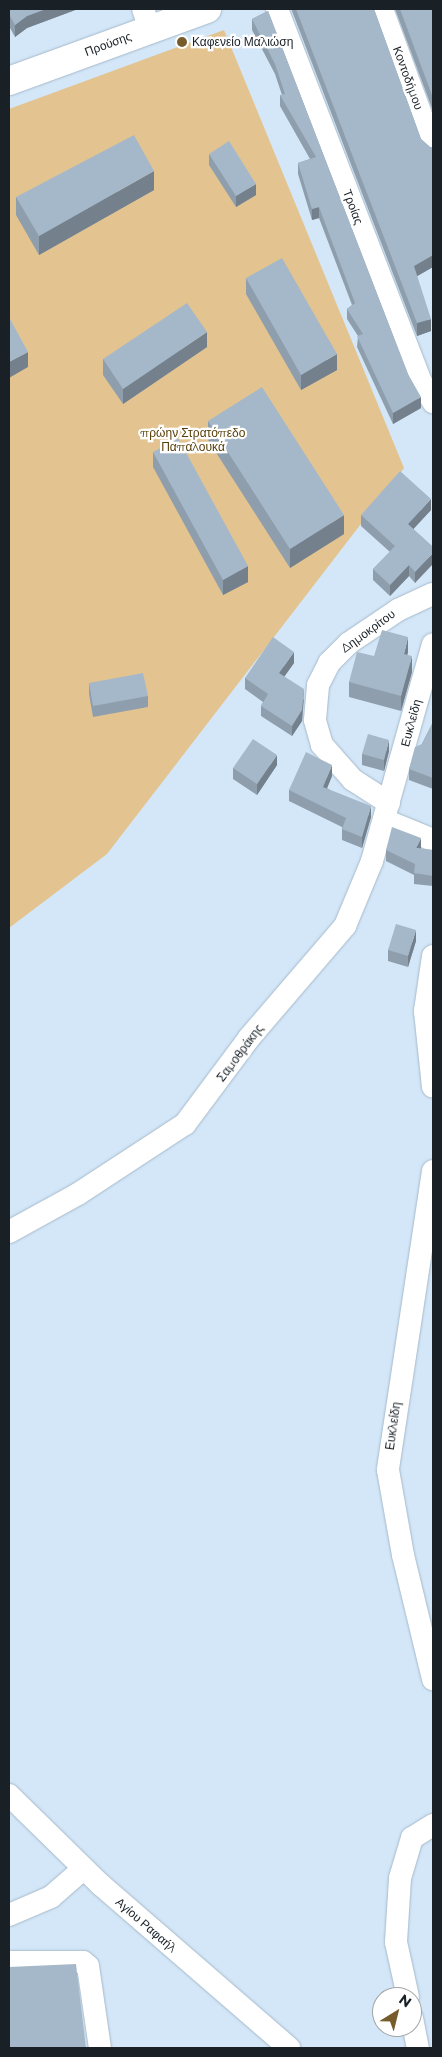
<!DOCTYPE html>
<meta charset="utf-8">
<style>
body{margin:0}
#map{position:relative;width:442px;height:2057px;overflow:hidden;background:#d3e7f8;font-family:Montserrat,sans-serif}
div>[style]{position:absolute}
.green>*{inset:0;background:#e3c490}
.roads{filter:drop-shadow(0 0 1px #a6b9ca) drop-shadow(0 0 1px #a6b9ca)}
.minor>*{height:22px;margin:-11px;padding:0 11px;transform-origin:11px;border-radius:11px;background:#fff}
.major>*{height:28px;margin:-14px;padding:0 14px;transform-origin:14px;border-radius:14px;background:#fff}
.wall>*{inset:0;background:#8e9ead}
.shaded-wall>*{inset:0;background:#74818d}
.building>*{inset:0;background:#a5b8c9}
.dots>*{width:14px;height:14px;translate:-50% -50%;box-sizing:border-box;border:2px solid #fff;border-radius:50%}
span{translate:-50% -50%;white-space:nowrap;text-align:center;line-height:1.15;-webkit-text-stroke:4.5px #fff;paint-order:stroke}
.poi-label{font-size:12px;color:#192026}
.left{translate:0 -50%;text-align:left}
.street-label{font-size:12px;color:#192026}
.park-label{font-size:12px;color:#563d07}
.frame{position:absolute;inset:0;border:10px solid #192026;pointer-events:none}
.north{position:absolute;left:372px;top:1987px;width:50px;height:50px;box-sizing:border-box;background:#fff;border:1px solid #a3a6a8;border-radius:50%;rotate:36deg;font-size:14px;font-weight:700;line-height:20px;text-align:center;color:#192026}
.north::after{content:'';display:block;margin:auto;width:18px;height:22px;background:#765c2d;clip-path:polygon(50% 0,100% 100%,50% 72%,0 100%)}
</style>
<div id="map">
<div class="green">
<i style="clip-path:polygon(224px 30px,404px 468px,107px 854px,9px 928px,9px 109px)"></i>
</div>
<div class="roads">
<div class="minor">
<i style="left:143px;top:9px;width:21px;rotate:71deg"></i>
<i style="left:277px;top:9px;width:398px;rotate:68.9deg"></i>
<i style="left:420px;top:380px;width:26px;rotate:59deg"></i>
<i style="left:382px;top:9px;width:147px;rotate:69.7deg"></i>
<i style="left:389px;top:803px;width:43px;rotate:-147.4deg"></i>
<i style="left:353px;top:780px;width:47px;rotate:-131.5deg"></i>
<i style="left:322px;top:745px;width:26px;rotate:-106deg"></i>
<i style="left:315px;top:720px;width:35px;rotate:-85deg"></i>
<i style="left:318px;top:685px;width:25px;rotate:-63deg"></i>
<i style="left:329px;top:663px;width:28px;rotate:-45deg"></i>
<i style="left:349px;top:643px;width:59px;rotate:-34deg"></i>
<i style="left:398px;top:610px;width:38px;rotate:-25deg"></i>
<i style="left:384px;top:820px;width:53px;rotate:22.2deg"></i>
<i style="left:433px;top:956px;width:56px;rotate:98.3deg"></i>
<i style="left:425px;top:1011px;width:76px;rotate:84deg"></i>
<i style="left:433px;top:1171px;width:302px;rotate:98.6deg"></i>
<i style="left:388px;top:1470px;width:86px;rotate:80deg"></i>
<i style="left:403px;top:1555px;width:128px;rotate:76.4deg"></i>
<i style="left:9px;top:1232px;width:79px;rotate:-28.8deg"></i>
<i style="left:78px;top:1194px;width:128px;rotate:-33.2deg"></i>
<i style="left:185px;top:1124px;width:107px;rotate:-53.3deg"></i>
<i style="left:249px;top:1038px;width:148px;rotate:-49.4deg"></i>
<i style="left:345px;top:926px;width:70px;rotate:-67.4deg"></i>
<i style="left:372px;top:861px;width:225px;rotate:-74.3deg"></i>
<i style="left:9px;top:1795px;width:129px;rotate:44.4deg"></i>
<i style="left:101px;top:1885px;width:249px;rotate:40.9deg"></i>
<i style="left:9px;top:1915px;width:46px;rotate:-23.2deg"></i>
<i style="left:51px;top:1897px;width:43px;rotate:-41.2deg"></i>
<i style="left:9px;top:1962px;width:74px"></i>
<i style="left:83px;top:1962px;width:6px;rotate:39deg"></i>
<i style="left:88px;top:1966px;width:83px;rotate:81.7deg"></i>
<i style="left:408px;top:1997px;width:56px;rotate:-102.3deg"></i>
<i style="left:396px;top:1942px;width:64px;rotate:-86.4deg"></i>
<i style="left:400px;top:1878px;width:42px;rotate:-73.3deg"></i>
<i style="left:412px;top:1838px;width:25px;rotate:-32deg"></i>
<i style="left:412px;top:2018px;width:31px;rotate:79deg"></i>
</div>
<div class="major">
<i style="left:9px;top:81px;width:211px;rotate:-20deg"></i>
</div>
</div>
<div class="wall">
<i style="clip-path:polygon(9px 9px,78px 9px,27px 28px,15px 37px,10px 28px,9px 28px)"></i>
<i style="clip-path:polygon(292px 9px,374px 9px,421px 139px,430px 147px,433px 147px,433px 267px,417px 276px,431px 331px,417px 336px,292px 11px)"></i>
<i style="clip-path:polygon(395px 9px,433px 9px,433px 111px)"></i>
<i style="clip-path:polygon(268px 11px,421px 408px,393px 424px,357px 347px,358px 336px,347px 319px,347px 309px,352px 305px,319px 218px,312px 220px,298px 174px,298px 163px,310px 159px,280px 106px,280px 95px,282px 95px,275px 74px,252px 30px,252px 19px)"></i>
<i style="clip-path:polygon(209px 154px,256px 195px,236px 207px,209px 165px)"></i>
<i style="clip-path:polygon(154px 190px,39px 255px,16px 215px,16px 197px)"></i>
<i style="clip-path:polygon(246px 278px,337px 370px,301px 390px,246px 294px)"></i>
<i style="clip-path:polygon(207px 347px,123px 404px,103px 375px,103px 359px)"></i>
<i style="clip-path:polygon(208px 421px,344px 534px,290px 568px,208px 440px)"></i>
<i style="clip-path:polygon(153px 452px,248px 582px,223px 595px,153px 467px)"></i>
<i style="clip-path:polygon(431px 510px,413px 529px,433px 547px,415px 583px,409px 576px,390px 596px,373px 580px,373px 569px,390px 552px,361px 526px,361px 515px)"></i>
<i style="clip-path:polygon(408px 652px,407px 655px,412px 672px,401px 711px,349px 697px,349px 682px,374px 656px)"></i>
<i style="clip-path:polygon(294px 663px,284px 677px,304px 700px,302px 721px,292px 736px,261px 716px,261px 706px,263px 702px,245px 689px,245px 678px)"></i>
<i style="clip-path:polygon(89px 683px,148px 696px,148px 707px,93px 717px,89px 694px)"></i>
<i style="clip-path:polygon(433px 722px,433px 789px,409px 780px,409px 769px)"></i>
<i style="clip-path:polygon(389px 751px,384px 771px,362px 765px,362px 754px)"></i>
<i style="clip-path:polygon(277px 765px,257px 795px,233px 779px,233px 768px)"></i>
<i style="clip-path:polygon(332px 776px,327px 788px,371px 817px,362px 848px,342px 840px,342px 827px,289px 801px,289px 790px)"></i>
<i style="clip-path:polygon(421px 849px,433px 850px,433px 886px,414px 884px,414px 875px,386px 861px,386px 850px)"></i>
<i style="clip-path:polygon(416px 941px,408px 967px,388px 961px,388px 950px)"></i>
</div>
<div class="shaded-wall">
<i style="clip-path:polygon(46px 9px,78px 9px,27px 28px,15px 37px,15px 25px,27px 16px)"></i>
<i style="clip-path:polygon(9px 16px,10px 16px,10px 28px,9px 28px)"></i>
<i style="clip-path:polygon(154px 171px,154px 190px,39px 255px,39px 236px)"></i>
<i style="clip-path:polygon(256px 184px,256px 195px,236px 207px,236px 196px)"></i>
<i style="clip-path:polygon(319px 207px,319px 218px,312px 220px,312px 209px)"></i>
<i style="clip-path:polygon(433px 255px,433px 267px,414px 278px,414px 266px)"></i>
<i style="clip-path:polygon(431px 319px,431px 331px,417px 336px,417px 323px)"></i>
<i style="clip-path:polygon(207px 332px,207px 347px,123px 404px,123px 389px)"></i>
<i style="clip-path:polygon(28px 352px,28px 367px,9px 378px,9px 362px)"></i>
<i style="clip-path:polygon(337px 354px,337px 370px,301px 390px,301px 375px)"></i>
<i style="clip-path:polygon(421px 397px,421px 408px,393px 424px,393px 413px)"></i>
<i style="clip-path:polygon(431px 499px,431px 510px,408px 535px,408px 524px)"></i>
<i style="clip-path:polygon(344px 515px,344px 534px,290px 568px,290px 549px)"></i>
<i style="clip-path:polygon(433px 553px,433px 564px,415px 583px,415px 572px)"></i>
<i style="clip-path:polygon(409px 565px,409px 576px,390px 596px,390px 585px)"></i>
<i style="clip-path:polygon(248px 566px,248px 582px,223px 595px,223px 580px)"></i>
<i style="clip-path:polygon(408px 637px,408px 652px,404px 670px,404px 654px)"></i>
<i style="clip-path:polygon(294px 652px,294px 663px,279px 684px,279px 673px)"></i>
<i style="clip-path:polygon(412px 656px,412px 672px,401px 711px,401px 696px)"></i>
<i style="clip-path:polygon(304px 689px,302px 721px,292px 736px,292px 726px)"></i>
<i style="clip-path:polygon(389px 740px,389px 751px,384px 771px,384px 760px)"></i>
<i style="clip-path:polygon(277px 755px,277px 765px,257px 795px,257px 784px)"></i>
<i style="clip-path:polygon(332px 765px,332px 776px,323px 798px,323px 787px)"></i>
<i style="clip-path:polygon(371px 806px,371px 817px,362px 848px,362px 837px)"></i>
<i style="clip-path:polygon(421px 838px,421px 849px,416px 848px)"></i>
<i style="clip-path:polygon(416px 930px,416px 941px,408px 967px,408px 956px)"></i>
</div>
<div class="building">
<i style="clip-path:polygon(9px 9px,46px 9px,27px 16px,15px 25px,10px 16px,9px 16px)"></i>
<i style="clip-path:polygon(296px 9px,374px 9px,421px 139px,430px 147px,433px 147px,433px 255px,414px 266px,431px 319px,417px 323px)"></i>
<i style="clip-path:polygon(400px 9px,433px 9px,433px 98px)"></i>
<i style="clip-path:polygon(268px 11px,408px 374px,421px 397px,393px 413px,357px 336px,363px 334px,347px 309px,355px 303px,319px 207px,312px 209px,298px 163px,316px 157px,280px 95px,285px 94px,275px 64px,252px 19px)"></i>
<i style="clip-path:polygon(134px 135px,154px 171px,39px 236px,16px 197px)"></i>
<i style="clip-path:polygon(229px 141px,256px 184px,236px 196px,209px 154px)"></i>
<i style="clip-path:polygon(282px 258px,337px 354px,301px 375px,246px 278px)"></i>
<i style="clip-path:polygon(187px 303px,207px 332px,123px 389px,103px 359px)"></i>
<i style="clip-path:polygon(10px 319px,28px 352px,9px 362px,9px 320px)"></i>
<i style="clip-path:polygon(262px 387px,344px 515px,290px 549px,208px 421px)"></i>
<i style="clip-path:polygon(178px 438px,248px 566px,223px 580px,153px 452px)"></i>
<i style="clip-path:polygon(400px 471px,431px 499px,408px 524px,433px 547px,433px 553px,415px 572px,409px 565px,390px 585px,373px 569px,395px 546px,361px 515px)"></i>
<i style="clip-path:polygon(382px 630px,408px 637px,404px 654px,412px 656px,401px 696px,349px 682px,357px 652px,374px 656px)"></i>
<i style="clip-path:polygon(273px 637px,294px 652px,279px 673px,304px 689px,302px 710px,292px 726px,261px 706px,268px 694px,245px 678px)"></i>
<i style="clip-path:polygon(143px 673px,148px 696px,93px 706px,89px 683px)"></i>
<i style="clip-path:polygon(433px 722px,433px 778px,409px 769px,415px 747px,422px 744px)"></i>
<i style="clip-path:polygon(368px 734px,389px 740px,384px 760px,362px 754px)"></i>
<i style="clip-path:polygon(253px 739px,277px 755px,257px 784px,233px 768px)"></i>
<i style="clip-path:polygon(306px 752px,332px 765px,323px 787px,371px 806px,362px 837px,342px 829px,346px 818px,289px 790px)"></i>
<i style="clip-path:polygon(392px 827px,421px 838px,416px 848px,433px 850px,433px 876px,414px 873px,415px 864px,386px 850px)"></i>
<i style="clip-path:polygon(396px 924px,416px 930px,408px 956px,388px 950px)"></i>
<i style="clip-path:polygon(76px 1964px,86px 2048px,9px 2048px,9px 1967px)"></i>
</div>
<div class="dots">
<i style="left:182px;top:42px;background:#765c2d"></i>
</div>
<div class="poi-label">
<span class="left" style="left:192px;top:42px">Καφενείο Μαλιώση</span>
</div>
<div class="street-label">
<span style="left:108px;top:44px;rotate:-20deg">Προύσης</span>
<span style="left:408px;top:78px;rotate:70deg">Κοντοδήμου</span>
<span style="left:353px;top:207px;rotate:69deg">Τροίας</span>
<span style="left:368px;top:631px;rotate:-36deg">Δημοκρίτου</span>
<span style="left:411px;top:723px;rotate:-75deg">Ευκλείδη</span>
<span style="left:240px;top:1053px;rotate:-53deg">Σαμοθράκης</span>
<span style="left:393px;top:1426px;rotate:-82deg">Ευκλείδη</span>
<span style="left:146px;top:1925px;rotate:41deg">Αγίου Ραφαήλ</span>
</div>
<div class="park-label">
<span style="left:193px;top:440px">πρώην Στρατόπεδο<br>Παπαλουκά</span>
</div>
<div class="frame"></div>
<div class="north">N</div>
</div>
